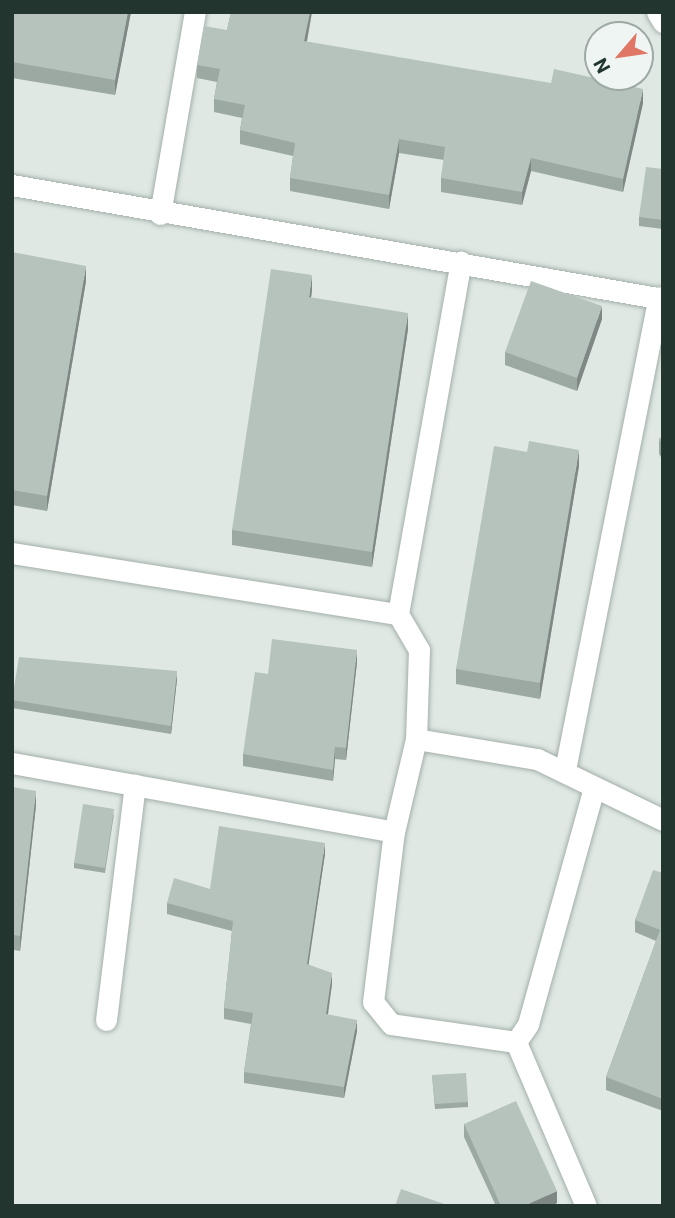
<!DOCTYPE html>
<style>
body{margin:0}
#map{position:relative;width:675px;height:1218px;overflow:hidden;background:#dfe8e3;font-family:Roboto,sans-serif}
div>[style]{position:absolute}
.roads{filter:drop-shadow(0 0 2px #a3afa9) drop-shadow(0 0 2px #a3afa9)}
.street>*{height:21px;margin:-10.5px;padding:0 10.5px;transform-origin:10.5px;border-radius:10.5px;background:#fff}
.wall>*{inset:0;background:#9ca8a2}
.shaded-wall>*{inset:0;background:#7f8884}
.building>*{inset:0;background:#b5c3bc}
span{translate:-50% -50%;white-space:nowrap;text-align:center;line-height:1.15;-webkit-text-stroke:5px #eff5f2;paint-order:stroke}
.frame{position:absolute;inset:0;border:14px solid #22362f;pointer-events:none}
.north{position:absolute;left:584px;top:21px;width:70px;height:70px;box-sizing:border-box;background:#eff5f2;border:2px solid #9da9a4;border-radius:50%;rotate:241deg;font-size:19px;font-weight:700;line-height:28px;text-align:center;color:#22362f}
.north::after{content:'';display:block;margin:auto;width:24px;height:32px;background:#e07666;clip-path:polygon(50% 0,100% 100%,50% 72%,0 100%)}
</style>
<div id="map">
<div class="roads">
<div class="street">
<i style="left:657px;top:12px;width:12px;rotate:59deg"></i>
<i style="left:12px;top:185px;width:661px;rotate:9.93deg"></i>
<i style="left:160px;top:214px;width:205px;rotate:-80.2deg"></i>
<i style="left:12px;top:553px;width:391px;rotate:9deg"></i>
<i style="left:398px;top:614px;width:42px;rotate:59.7deg"></i>
<i style="left:419px;top:650px;width:89px;rotate:91.9deg"></i>
<i style="left:398px;top:614px;width:358px;rotate:-79.9deg"></i>
<i style="left:12px;top:763px;width:388px;rotate:10.2deg"></i>
<i style="left:565px;top:770px;width:482px;rotate:-78.8deg"></i>
<i style="left:106px;top:1020px;width:237px;rotate:-83deg"></i>
<i style="left:516px;top:1042px;width:126px;rotate:-171.8deg"></i>
<i style="left:391px;top:1024px;width:28px;rotate:-129deg"></i>
<i style="left:373px;top:1002px;width:171px;rotate:-83deg"></i>
<i style="left:394px;top:832px;width:96px;rotate:-76.7deg"></i>
<i style="left:416px;top:739px;width:123px;rotate:9.4deg"></i>
<i style="left:537px;top:759px;width:140px;rotate:25.8deg"></i>
<i style="left:516px;top:1042px;width:22px;rotate:-56deg"></i>
<i style="left:528px;top:1024px;width:246px;rotate:-74.4deg"></i>
<i style="left:516px;top:1042px;width:178px;rotate:66.9deg"></i>
</div>
</div>
<div class="wall">
<i style="clip-path:polygon(12px 12px,131px 12px,115px 95px,12px 78px)"></i>
<i style="clip-path:polygon(231px 12px,312px 12px,307px 42px,643px 103px,623px 192px,531px 171px,522px 205px,441px 192px,441px 178px,444px 160px,399px 153px,389px 209px,290px 191px,290px 178px,293px 156px,240px 144px,240px 130px,242px 118px,214px 112px,214px 99px,217px 82px,197px 78px,197px 65px,227px 30px)"></i>
<i style="clip-path:polygon(663px 169px,663px 229px,639px 226px,639px 217px)"></i>
<i style="clip-path:polygon(12px 252px,86px 281px,47px 511px,12px 505px)"></i>
<i style="clip-path:polygon(312px 290px,311px 298px,408px 329px,372px 567px,232px 545px,232px 530px)"></i>
<i style="clip-path:polygon(602px 319px,577px 391px,505px 365px,505px 352px)"></i>
<i style="clip-path:polygon(663px 436px,663px 460px,659px 454px,659px 439px)"></i>
<i style="clip-path:polygon(579px 466px,540px 699px,456px 684px,456px 669px)"></i>
<i style="clip-path:polygon(357px 662px,346px 760px,335px 759px,333px 781px,243px 766px,243px 754px,268px 674px)"></i>
<i style="clip-path:polygon(177px 679px,171px 734px,12px 708px,12px 698px)"></i>
<i style="clip-path:polygon(12px 787px,36px 805px,20px 951px,14px 950px)"></i>
<i style="clip-path:polygon(114px 814px,105px 873px,74px 868px,74px 863px)"></i>
<i style="clip-path:polygon(325px 854px,308px 964px,332px 984px,328px 1015px,357px 1031px,344px 1098px,244px 1083px,244px 1072px,251px 1024px,224px 1019px,224px 1008px,232px 931px,167px 914px,167px 903px)"></i>
<i style="clip-path:polygon(663px 873px,663px 1111px,606px 1090px,606px 1077px,656px 941px,635px 932px,635px 920px)"></i>
<i style="clip-path:polygon(432px 1075px,468px 1102px,468px 1107px,435px 1109px)"></i>
<i style="clip-path:polygon(464px 1124px,557px 1203px,551px 1206px,496px 1206px,464px 1137px)"></i>
</div>
<div class="shaded-wall">
<i style="clip-path:polygon(128px 12px,131px 12px,115px 95px,115px 80px)"></i>
<i style="clip-path:polygon(310px 12px,312px 12px,304px 55px,304px 41px)"></i>
<i style="clip-path:polygon(643px 89px,643px 103px,623px 192px,623px 179px)"></i>
<i style="clip-path:polygon(399px 139px,399px 153px,389px 209px,389px 195px)"></i>
<i style="clip-path:polygon(531px 158px,531px 171px,522px 205px,522px 192px)"></i>
<i style="clip-path:polygon(86px 266px,86px 281px,47px 511px,47px 496px)"></i>
<i style="clip-path:polygon(312px 275px,312px 290px,309px 313px,309px 297px)"></i>
<i style="clip-path:polygon(602px 306px,602px 319px,577px 391px,577px 378px)"></i>
<i style="clip-path:polygon(408px 313px,408px 329px,372px 567px,372px 552px)"></i>
<i style="clip-path:polygon(579px 450px,579px 466px,540px 699px,540px 683px)"></i>
<i style="clip-path:polygon(357px 650px,357px 662px,346px 760px,346px 748px)"></i>
<i style="clip-path:polygon(177px 671px,177px 679px,171px 734px,171px 726px)"></i>
<i style="clip-path:polygon(335px 747px,335px 759px,333px 781px,333px 770px)"></i>
<i style="clip-path:polygon(36px 791px,36px 805px,20px 951px,20px 936px)"></i>
<i style="clip-path:polygon(325px 843px,325px 854px,307px 975px,307px 964px)"></i>
<i style="clip-path:polygon(14px 935px,14px 950px,12px 961px,12px 946px)"></i>
<i style="clip-path:polygon(332px 973px,332px 984px,326px 1025px,326px 1014px)"></i>
<i style="clip-path:polygon(357px 1020px,357px 1031px,344px 1098px,344px 1087px)"></i>
<i style="clip-path:polygon(557px 1191px,557px 1203px,551px 1206px,524px 1206px)"></i>
</div>
<div class="building">
<i style="clip-path:polygon(12px 12px,128px 12px,115px 80px,12px 62px)"></i>
<i style="clip-path:polygon(231px 12px,310px 12px,304px 41px,551px 83px,554px 69px,643px 89px,623px 179px,531px 158px,522px 192px,441px 178px,445px 147px,399px 139px,389px 195px,290px 178px,295px 143px,240px 130px,245px 105px,214px 99px,220px 69px,197px 65px,204px 26px,227px 30px)"></i>
<i style="clip-path:polygon(646px 167px,663px 169px,663px 220px,639px 217px)"></i>
<i style="clip-path:polygon(12px 252px,86px 266px,47px 496px,12px 490px)"></i>
<i style="clip-path:polygon(271px 269px,312px 275px,309px 297px,408px 313px,372px 552px,232px 530px)"></i>
<i style="clip-path:polygon(531px 281px,602px 306px,577px 378px,505px 352px)"></i>
<i style="clip-path:polygon(663px 436px,663px 445px,659px 439px)"></i>
<i style="clip-path:polygon(529px 441px,579px 450px,540px 683px,456px 669px,494px 446px,527px 452px)"></i>
<i style="clip-path:polygon(272px 639px,357px 650px,346px 748px,335px 747px,333px 770px,243px 754px,255px 672px,268px 674px)"></i>
<i style="clip-path:polygon(19px 657px,177px 671px,171px 726px,12px 700px)"></i>
<i style="clip-path:polygon(12px 787px,36px 791px,20px 936px,14px 935px,12px 946px)"></i>
<i style="clip-path:polygon(83px 804px,114px 809px,105px 868px,74px 863px)"></i>
<i style="clip-path:polygon(219px 826px,325px 843px,307px 964px,332px 973px,326px 1014px,357px 1020px,344px 1087px,244px 1072px,253px 1013px,224px 1008px,233px 921px,167px 903px,174px 878px,210px 889px)"></i>
<i style="clip-path:polygon(653px 870px,663px 873px,663px 1099px,606px 1077px,660px 930px,635px 920px)"></i>
<i style="clip-path:polygon(466px 1073px,468px 1102px,435px 1104px,432px 1075px)"></i>
<i style="clip-path:polygon(516px 1101px,557px 1191px,524px 1206px,501px 1206px,464px 1124px)"></i>
<i style="clip-path:polygon(401px 1189px,450px 1206px,395px 1206px)"></i>
</div>
<div class="frame"></div>
<div class="north">N</div>
</div>
